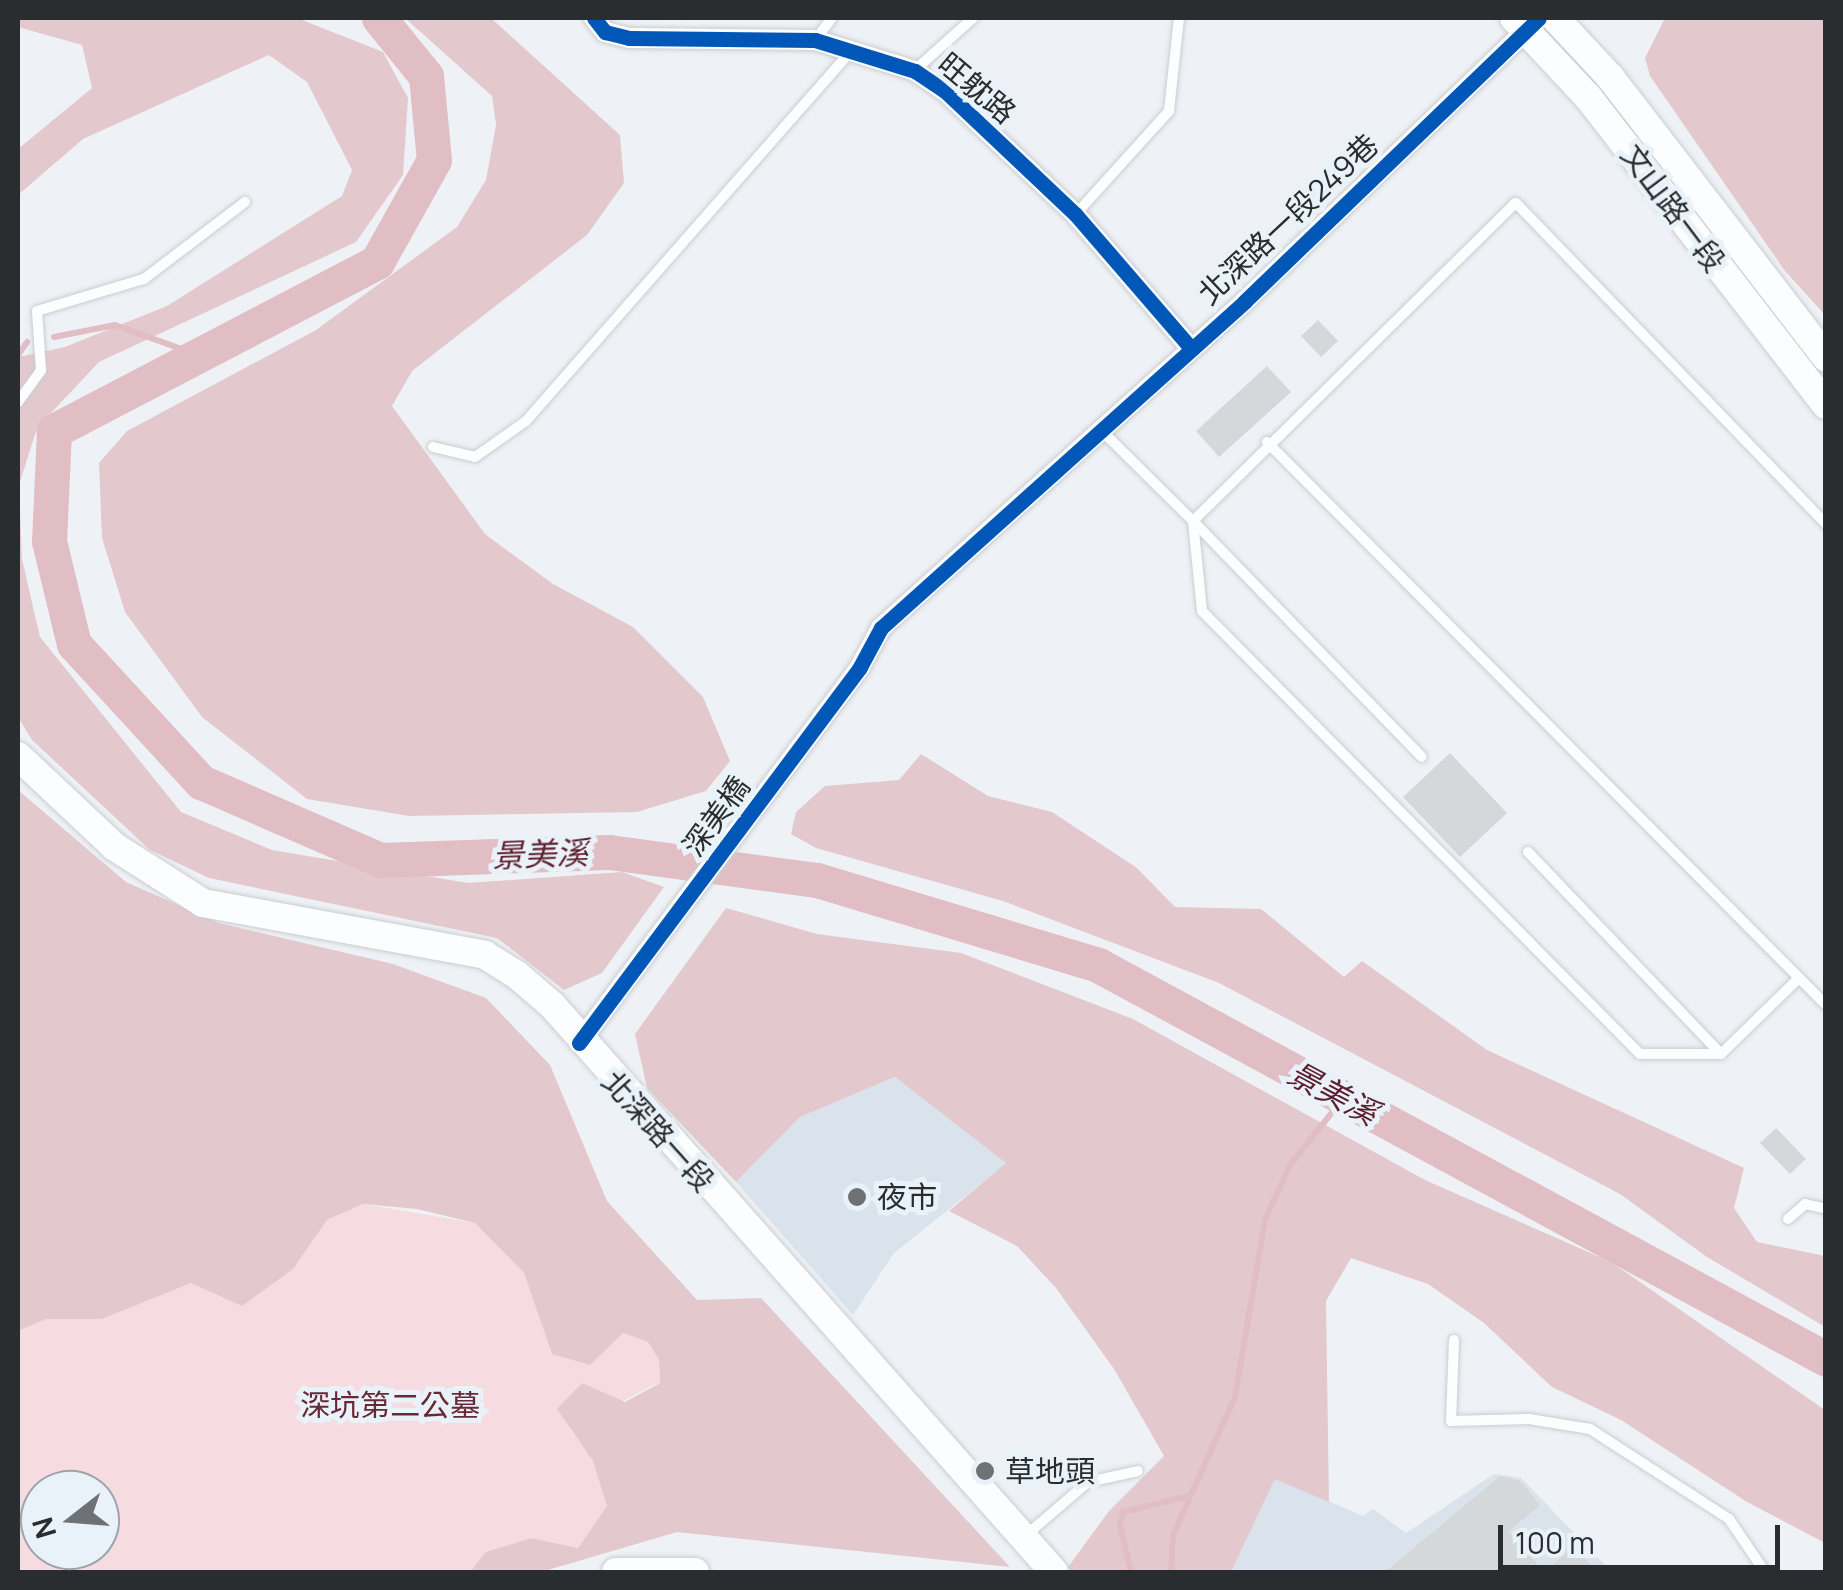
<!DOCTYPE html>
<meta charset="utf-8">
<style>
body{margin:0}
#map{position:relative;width:1843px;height:1590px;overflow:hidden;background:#eef2f6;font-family:Manrope,"Noto Sans TC",sans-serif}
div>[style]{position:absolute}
.built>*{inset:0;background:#dae3eb}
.green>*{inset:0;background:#f6dbe1}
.forest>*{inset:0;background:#e3c9ce}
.stream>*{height:6px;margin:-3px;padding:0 3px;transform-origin:3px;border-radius:3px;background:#e1bec4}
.river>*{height:35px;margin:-17.5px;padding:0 17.5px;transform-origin:17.5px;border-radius:17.5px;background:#e1bec4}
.building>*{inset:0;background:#d5d8da}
.roads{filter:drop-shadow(0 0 2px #cbcdd0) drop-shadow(0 0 2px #cbcdd0)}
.lane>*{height:10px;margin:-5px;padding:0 5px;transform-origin:5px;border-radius:5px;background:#fcfdfe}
.street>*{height:20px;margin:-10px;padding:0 10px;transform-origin:10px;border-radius:10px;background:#fcfdfe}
.secondary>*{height:28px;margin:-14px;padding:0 14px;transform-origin:14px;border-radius:14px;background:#fcfdfe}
.cycleway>*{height:15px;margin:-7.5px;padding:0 7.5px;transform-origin:7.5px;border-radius:7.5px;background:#0057b8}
.dots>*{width:28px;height:28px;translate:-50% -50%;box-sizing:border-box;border:5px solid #eaf2f9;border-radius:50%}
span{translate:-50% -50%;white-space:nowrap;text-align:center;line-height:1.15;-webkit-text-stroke:10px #eaf2f9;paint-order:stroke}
.street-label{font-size:30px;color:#2a2d30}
.poi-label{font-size:30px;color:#2a2d30}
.left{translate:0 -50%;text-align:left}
.park-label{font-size:30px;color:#682836}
.water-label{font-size:32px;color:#5d1e2d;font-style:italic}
.frame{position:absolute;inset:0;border:20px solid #2a2d30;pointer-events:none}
.north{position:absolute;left:20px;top:1470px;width:100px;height:100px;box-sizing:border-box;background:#eaf2f9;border:2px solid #9da3a9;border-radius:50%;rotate:253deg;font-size:28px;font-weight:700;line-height:40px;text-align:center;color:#2a2d30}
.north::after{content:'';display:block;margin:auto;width:35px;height:45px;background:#6f7275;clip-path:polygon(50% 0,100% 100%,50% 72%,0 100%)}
.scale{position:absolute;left:1498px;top:1525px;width:282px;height:45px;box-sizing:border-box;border:5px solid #2a2d30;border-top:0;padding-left:12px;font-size:30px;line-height:35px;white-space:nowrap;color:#2a2d30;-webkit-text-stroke:8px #eaf2f9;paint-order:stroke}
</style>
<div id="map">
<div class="built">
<i style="clip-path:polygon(895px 1077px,1007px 1163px,894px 1253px,853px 1315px,736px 1182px,800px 1117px)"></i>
<i style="clip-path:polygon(1494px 1474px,1521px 1478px,1612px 1572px,1231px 1572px,1275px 1478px,1363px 1516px,1373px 1509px,1406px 1533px)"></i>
</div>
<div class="green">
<i style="clip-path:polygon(evenodd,363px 1204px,475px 1223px,524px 1273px,552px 1354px,622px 1333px,648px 1342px,659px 1360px,660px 1382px,569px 1428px,594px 1461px,607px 1506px,578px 1548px,531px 1538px,487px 1552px,470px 1572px,18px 1572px,18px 1331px,46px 1319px,102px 1319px,191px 1283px,293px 1269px,327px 1220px,363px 1204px,40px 1490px,100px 1490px,100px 1550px,40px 1550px,40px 1490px)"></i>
</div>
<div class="forest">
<i style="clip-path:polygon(18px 18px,297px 18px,383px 52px,408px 98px,403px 175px,356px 242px,99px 362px,37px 428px,19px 485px,22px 559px,40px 637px,181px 812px,272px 850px,468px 883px,622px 872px,664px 887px,602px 973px,564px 990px,497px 938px,209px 878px,150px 850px,32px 740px,18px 717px,18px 357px,65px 347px,167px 306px,342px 196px,352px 170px,307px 82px,269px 55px,83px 139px,18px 195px,18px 149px,92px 88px,82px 45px,18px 27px)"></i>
<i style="clip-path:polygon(405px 18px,491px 18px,620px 135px,624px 183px,587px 235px,412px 371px,392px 406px,485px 534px,553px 584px,633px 627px,703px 697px,730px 761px,706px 791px,637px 812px,409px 816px,307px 799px,202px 717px,125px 612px,102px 538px,99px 463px,127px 431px,316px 330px,457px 227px,486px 180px,496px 125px,492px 96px)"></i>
<i style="clip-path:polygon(1665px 18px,1825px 18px,1825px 315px,1785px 271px,1650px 76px,1645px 58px)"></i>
<i style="clip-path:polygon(921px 754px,988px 796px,1052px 812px,1137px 868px,1175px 907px,1261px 909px,1344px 977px,1362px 961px,1487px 1050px,1744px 1168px,1734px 1208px,1757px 1242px,1825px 1256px,1825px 1327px,1707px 1257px,1620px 1194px,1219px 983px,1003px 901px,816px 848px,791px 834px,796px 812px,825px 786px,899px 780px)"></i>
<i style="clip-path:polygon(18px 790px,126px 882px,219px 923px,393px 964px,486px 998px,550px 1065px,607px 1201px,697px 1300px,761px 1298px,1010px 1567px,677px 1532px,541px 1572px,470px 1572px,486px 1552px,531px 1538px,578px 1548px,607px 1506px,593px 1461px,557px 1409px,582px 1383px,625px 1402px,660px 1383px,659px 1360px,648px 1342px,623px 1333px,590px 1365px,552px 1354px,524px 1273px,475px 1223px,417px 1209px,363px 1204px,327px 1220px,293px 1269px,242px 1306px,191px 1283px,102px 1319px,46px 1319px,18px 1331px)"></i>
<i style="clip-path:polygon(726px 908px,817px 934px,961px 953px,1133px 1019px,1425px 1180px,1611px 1262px,1825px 1410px,1825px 1543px,1747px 1502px,1621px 1420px,1552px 1387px,1484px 1323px,1428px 1284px,1351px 1258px,1326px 1301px,1329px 1502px,1275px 1479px,1231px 1572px,1072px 1572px,1068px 1567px,1109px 1511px,1164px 1456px,1114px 1369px,1056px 1288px,1017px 1246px,949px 1211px,1006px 1163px,895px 1077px,800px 1117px,736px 1182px,647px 1088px,635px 1034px)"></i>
</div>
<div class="stream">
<i style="left:54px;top:337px;width:62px;rotate:-11.1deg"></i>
<i style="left:115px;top:325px;width:85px;rotate:19.9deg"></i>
<i style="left:18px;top:355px;width:16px;rotate:-55deg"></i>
<i style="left:1131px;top:1572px;width:48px;rotate:-103.2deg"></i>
<i style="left:1120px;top:1525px;width:13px;rotate:-77deg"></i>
<i style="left:1123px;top:1512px;width:67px;rotate:-13.8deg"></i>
<i style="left:1171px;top:1572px;width:37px;rotate:-87deg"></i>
<i style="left:1173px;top:1535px;width:151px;rotate:-65.8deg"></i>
<i style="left:1235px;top:1397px;width:180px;rotate:-80.4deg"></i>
<i style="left:1265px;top:1220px;width:60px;rotate:-65.6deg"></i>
<i style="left:1290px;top:1165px;width:83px;rotate:-51.3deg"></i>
</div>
<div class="river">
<i style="left:379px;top:18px;width:75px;rotate:51deg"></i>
<i style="left:426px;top:76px;width:84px;rotate:84.6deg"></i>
<i style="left:434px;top:160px;width:117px;rotate:119.2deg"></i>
<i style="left:377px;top:262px;width:365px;rotate:152.4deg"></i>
<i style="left:54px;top:431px;width:110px;rotate:92.6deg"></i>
<i style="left:49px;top:541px;width:106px;rotate:76.4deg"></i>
<i style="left:74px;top:644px;width:188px;rotate:47.4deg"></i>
<i style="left:201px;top:782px;width:195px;rotate:23.5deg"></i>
<i style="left:380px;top:860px;width:229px;rotate:-2deg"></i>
<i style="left:609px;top:852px;width:210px;rotate:7.7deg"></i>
<i style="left:817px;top:880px;width:294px;rotate:16.8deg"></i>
<i style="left:1098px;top:965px;width:828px;rotate:28.42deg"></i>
</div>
<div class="building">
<i style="clip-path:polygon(1318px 320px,1338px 341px,1321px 357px,1301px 336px)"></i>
<i style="clip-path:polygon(1267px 366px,1291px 392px,1219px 457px,1196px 431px)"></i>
<i style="clip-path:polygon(1450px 753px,1507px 813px,1460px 857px,1403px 797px)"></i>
<i style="clip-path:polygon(1776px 1128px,1806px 1159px,1790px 1174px,1760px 1143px)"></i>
<i style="clip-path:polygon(1500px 1476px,1520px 1481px,1540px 1505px,1509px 1531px,1544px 1572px,1385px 1572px)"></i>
<i style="clip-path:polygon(1573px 1547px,1598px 1572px,1545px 1572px)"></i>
</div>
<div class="roads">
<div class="lane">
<i style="left:816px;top:39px;width:26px;rotate:-53deg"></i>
<i style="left:915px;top:70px;width:78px;rotate:-41.9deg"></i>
<i style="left:1076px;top:214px;width:139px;rotate:-47.9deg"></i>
<i style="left:1169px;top:111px;width:94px;rotate:-83.9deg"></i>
<i style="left:18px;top:402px;width:39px;rotate:-54deg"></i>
<i style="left:41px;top:370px;width:59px;rotate:-93.9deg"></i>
<i style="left:37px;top:311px;width:112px;rotate:-16.7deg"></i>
<i style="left:144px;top:279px;width:127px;rotate:-37.3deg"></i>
<i style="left:1101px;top:430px;width:129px;rotate:44.7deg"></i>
<i style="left:1193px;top:521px;width:453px;rotate:-44.6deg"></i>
<i style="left:1516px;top:203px;width:446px;rotate:46deg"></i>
<i style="left:1267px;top:442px;width:793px;rotate:45.2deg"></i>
<i style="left:433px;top:447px;width:43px;rotate:13.4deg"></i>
<i style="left:475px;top:457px;width:62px;rotate:-35.2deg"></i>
<i style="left:526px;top:421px;width:491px;rotate:-48.7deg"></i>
<i style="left:1193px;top:521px;width:90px;rotate:84.3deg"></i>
<i style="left:1202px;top:611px;width:623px;rotate:45.33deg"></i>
<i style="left:1640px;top:1054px;width:81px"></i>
<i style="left:1721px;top:1054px;width:109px;rotate:-44.3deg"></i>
<i style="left:1194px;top:522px;width:327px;rotate:45.9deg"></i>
<i style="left:1528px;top:852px;width:279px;rotate:46.3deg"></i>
<i style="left:1788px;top:1219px;width:23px;rotate:-41deg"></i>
<i style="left:1805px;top:1204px;width:22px;rotate:13deg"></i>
<i style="left:1454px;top:1340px;width:81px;rotate:92.1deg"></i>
<i style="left:1451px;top:1421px;width:78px;rotate:-1.5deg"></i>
<i style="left:1529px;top:1419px;width:62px;rotate:9.3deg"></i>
<i style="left:1590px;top:1429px;width:166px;rotate:32.9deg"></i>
<i style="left:1729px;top:1519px;width:64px;rotate:55.8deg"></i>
<i style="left:1024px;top:1537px;width:84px;rotate:-40.7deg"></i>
<i style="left:1088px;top:1482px;width:51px;rotate:-12.4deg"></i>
</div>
<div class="street">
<i style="left:594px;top:18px;width:18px;rotate:52deg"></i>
<i style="left:605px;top:32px;width:25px;rotate:14deg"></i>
<i style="left:629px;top:38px;width:186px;rotate:0.6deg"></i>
<i style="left:815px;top:40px;width:105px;rotate:17.2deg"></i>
<i style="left:915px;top:71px;width:36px;rotate:34deg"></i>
<i style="left:945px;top:91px;width:180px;rotate:43.4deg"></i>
<i style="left:1076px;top:215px;width:173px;rotate:49.2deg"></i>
<i style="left:579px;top:1043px;width:469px;rotate:-53.2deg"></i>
<i style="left:860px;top:667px;width:44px;rotate:-61.7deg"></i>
<i style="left:881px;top:628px;width:488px;rotate:-41.9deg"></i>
<i style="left:1244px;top:302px;width:409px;rotate:-43.9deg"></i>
</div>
<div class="secondary">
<i style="left:1514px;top:18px;width:108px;rotate:46.9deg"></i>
<i style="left:1588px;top:97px;width:389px;rotate:52.3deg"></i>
<i style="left:1555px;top:18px;width:81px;rotate:47deg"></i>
<i style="left:1610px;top:77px;width:354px;rotate:52.4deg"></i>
<i style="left:18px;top:756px;width:133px;rotate:43.2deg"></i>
<i style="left:115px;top:847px;width:104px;rotate:32.5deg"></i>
<i style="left:203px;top:903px;width:287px;rotate:10.4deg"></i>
<i style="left:485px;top:955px;width:38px;rotate:32deg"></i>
<i style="left:517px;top:975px;width:46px;rotate:40.6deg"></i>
<i style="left:552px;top:1005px;width:757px;rotate:48.48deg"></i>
<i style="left:616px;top:1572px;width:79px"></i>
</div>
</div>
<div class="cycleway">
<i style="left:594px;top:18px;width:18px;rotate:52deg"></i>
<i style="left:605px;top:32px;width:25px;rotate:14deg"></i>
<i style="left:629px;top:38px;width:186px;rotate:0.6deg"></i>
<i style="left:815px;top:40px;width:105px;rotate:17.2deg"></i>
<i style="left:915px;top:71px;width:36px;rotate:34deg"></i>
<i style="left:945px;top:91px;width:180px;rotate:43.4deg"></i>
<i style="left:1076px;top:215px;width:173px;rotate:49.2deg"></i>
<i style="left:579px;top:1043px;width:469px;rotate:-53.2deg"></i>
<i style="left:860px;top:667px;width:44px;rotate:-61.7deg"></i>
<i style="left:881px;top:628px;width:488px;rotate:-41.9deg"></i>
<i style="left:1244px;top:302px;width:409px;rotate:-43.9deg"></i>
</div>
<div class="dots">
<i style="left:857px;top:1197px;background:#6f7275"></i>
<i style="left:985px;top:1471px;background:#6f7275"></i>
</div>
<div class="street-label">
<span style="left:977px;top:88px;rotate:40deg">旺躭路</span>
<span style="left:1673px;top:208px;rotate:53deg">文山路一段</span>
<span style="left:1288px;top:219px;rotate:-43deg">北深路一段249巷</span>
<span style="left:716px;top:816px;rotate:-54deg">深美橋</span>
<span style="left:658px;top:1131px;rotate:48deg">北深路一段</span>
</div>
<div class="poi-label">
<span class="left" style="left:877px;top:1197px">夜市</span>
<span class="left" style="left:1005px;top:1471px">草地頭</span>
</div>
<div class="park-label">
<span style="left:390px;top:1405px">深坑第二公墓</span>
</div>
<div class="water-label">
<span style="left:540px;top:854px;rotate:-2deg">景美溪</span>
<span style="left:1333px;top:1093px;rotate:28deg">景美溪</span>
</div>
<div class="frame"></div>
<div class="north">N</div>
<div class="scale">100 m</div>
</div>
